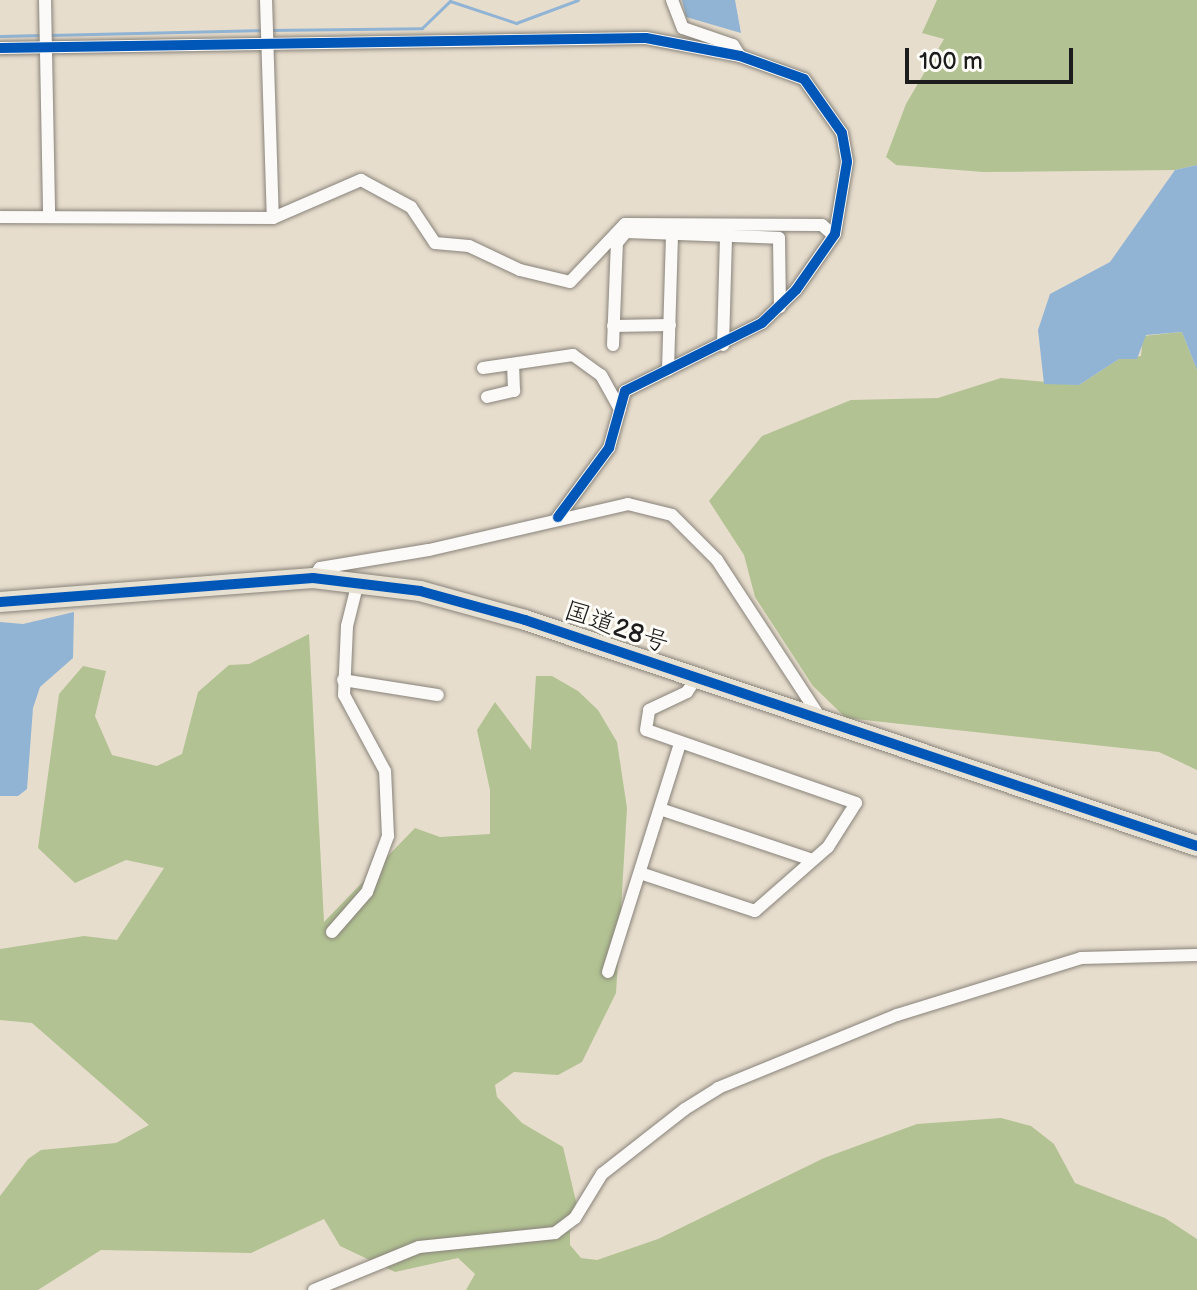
<!DOCTYPE html>
<meta charset="utf-8">
<style>
body{margin:0}
#map{position:relative;width:1197px;height:1290px;overflow:hidden;background:#e7ddcd;font-family:"Balsamiq Sans","Klee One",sans-serif}
div>[style]{position:absolute}
.forest>*{inset:0;background:#b2c292}
.water>*{inset:0;background:#91b4d5}
.stream>*{height:3px;margin:-1.5px;padding:0 1.5px;transform-origin:1.5px;border-radius:1.5px;background:#91b4d5}
.roads{filter:drop-shadow(0 0 2px #88837a) drop-shadow(0 0 2px #88837a)}
.minor>*{height:12px;margin:-6px;padding:0 6px;transform-origin:6px;border-radius:6px;background:#fbfaf8}
.trunk>*{height:20px;margin:-10px;padding:0 10px;transform-origin:10px;border-radius:10px;background:#e6e0d3}
.cycleway>*{height:10px;margin:-5px;padding:0 5px;transform-origin:5px;border-radius:5px;background:#0057b8}
span{translate:-50% -50%;white-space:nowrap;text-align:center;line-height:1.15;-webkit-text-stroke:6px #fdfcf7;paint-order:stroke}
.street-label{font-size:26px;color:#1c1c1c}
.scale{position:absolute;left:905px;top:48px;width:168px;height:36px;box-sizing:border-box;border:4px solid #1c1c1c;border-top:0;padding-left:10px;font-size:24px;line-height:28px;white-space:nowrap;color:#1c1c1c;-webkit-text-stroke:6px #fdfcf7;paint-order:stroke}
</style>
<div id="map">
<div class="forest">
<i style="clip-path:polygon(937px 0,1197px 0,1197px 165px,1175px 170px,983px 172px,896px 165px,886px 157px,906px 104px,944px 39px,922px 33px)"></i>
<i style="clip-path:polygon(1182px 332px,1197px 370px,1197px 770px,1159px 752px,846px 718px,813px 686px,755px 597px,744px 555px,709px 501px,762px 436px,851px 400px,938px 398px,1001px 378px,1079px 385px,1119px 359px,1141px 356px,1143px 336px)"></i>
<i style="clip-path:polygon(309px 634px,324px 922px,415px 828px,440px 837px,490px 834px,490px 790px,477px 730px,495px 702px,531px 750px,536px 676px,552px 676px,578px 691px,598px 710px,617px 742px,627px 808px,616px 993px,582px 1062px,558px 1075px,514px 1072px,495px 1085px,497px 1097px,522px 1123px,563px 1147px,580px 1218px,570px 1231px,570px 1245px,581px 1258px,597px 1260px,658px 1239px,824px 1158px,917px 1124px,1001px 1118px,1031px 1126px,1054px 1144px,1075px 1183px,1165px 1218px,1197px 1239px,1197px 1290px,466px 1290px,475px 1274px,458px 1258px,395px 1272px,340px 1246px,324px 1219px,251px 1253px,101px 1250px,38px 1290px,0 1290px,0 1196px,28px 1159px,41px 1150px,116px 1143px,149px 1125px,32px 1023px,0 1020px,0 949px,84px 936px,117px 940px,164px 868px,126px 860px,75px 883px,38px 848px,59px 694px,83px 666px,106px 671px,95px 716px,112px 755px,157px 766px,182px 754px,198px 692px,229px 665px,249px 664px)"></i>
</div>
<div class="water">
<i style="clip-path:polygon(682px 0,735px 0,741px 33px,686px 17px)"></i>
<i style="clip-path:polygon(1197px 165px,1197px 370px,1182px 332px,1146px 335px,1137px 359px,1119px 359px,1079px 385px,1044px 384px,1038px 330px,1050px 294px,1110px 262px,1175px 170px)"></i>
<i style="clip-path:polygon(74px 612px,73px 658px,40px 687px,33px 708px,27px 789px,18px 796px,0 796px,0 622px,23px 624px)"></i>
</div>
<div class="stream">
<i style="left:269px;top:30px;width:153px;rotate:-0.7deg"></i>
<i style="left:422px;top:28px;width:39px;rotate:-44deg"></i>
<i style="left:450px;top:1px;width:70px;rotate:18.4deg"></i>
<i style="left:516px;top:23px;width:66px;rotate:-20.4deg"></i>
<i style="left:49px;top:35px;width:213px;rotate:-1.3deg"></i>
<i style="left:0;top:36px;width:42px;rotate:-1.4deg"></i>
</div>
<div class="roads">
<div class="minor">
<i style="left:45px;top:0;width:216px;rotate:88.9deg"></i>
<i style="left:266px;top:0;width:218px;rotate:88.2deg"></i>
<i style="left:672px;top:0;width:30px;rotate:69deg"></i>
<i style="left:683px;top:28px;width:53px;rotate:18.8deg"></i>
<i style="left:733px;top:45px;width:13px;rotate:58deg"></i>
<i style="left:0;top:48px;width:646px;rotate:-0.89deg"></i>
<i style="left:646px;top:38px;width:96px;rotate:10.8deg"></i>
<i style="left:740px;top:56px;width:68px;rotate:19.8deg"></i>
<i style="left:804px;top:79px;width:66px;rotate:54.9deg"></i>
<i style="left:842px;top:133px;width:29px;rotate:80deg"></i>
<i style="left:847px;top:162px;width:73px;rotate:99.5deg"></i>
<i style="left:835px;top:234px;width:68px;rotate:124.9deg"></i>
<i style="left:796px;top:290px;width:47px;rotate:135.9deg"></i>
<i style="left:762px;top:323px;width:153px;rotate:153.6deg"></i>
<i style="left:625px;top:391px;width:59px;rotate:105.7deg"></i>
<i style="left:609px;top:448px;width:86px;rotate:126.5deg"></i>
<i style="left:0;top:217px;width:273px;rotate:0.2deg"></i>
<i style="left:273px;top:218px;width:96px;rotate:-23.4deg"></i>
<i style="left:361px;top:180px;width:57px;rotate:28.4deg"></i>
<i style="left:411px;top:207px;width:43px;rotate:56.3deg"></i>
<i style="left:435px;top:243px;width:34px;rotate:5deg"></i>
<i style="left:469px;top:246px;width:56px;rotate:25.2deg"></i>
<i style="left:520px;top:270px;width:51px;rotate:13.5deg"></i>
<i style="left:570px;top:282px;width:80px;rotate:-46.5deg"></i>
<i style="left:625px;top:224px;width:197px;rotate:0.3deg"></i>
<i style="left:822px;top:225px;width:15px;rotate:42deg"></i>
<i style="left:613px;top:326px;width:57px;rotate:-1deg"></i>
<i style="left:613px;top:345px;width:102px;rotate:-87.8deg"></i>
<i style="left:617px;top:243px;width:14px;rotate:-51deg"></i>
<i style="left:626px;top:232px;width:153px;rotate:2.2deg"></i>
<i style="left:779px;top:238px;width:69px;rotate:89.2deg"></i>
<i style="left:723px;top:345px;width:109px;rotate:-88.4deg"></i>
<i style="left:483px;top:368px;width:91px;rotate:-8.2deg"></i>
<i style="left:573px;top:355px;width:34px;rotate:36deg"></i>
<i style="left:601px;top:375px;width:39px;rotate:61deg"></i>
<i style="left:668px;top:370px;width:136px;rotate:-88.3deg"></i>
<i style="left:487px;top:397px;width:28px;rotate:-13deg"></i>
<i style="left:514px;top:391px;width:27px;rotate:-92deg"></i>
<i style="left:313px;top:578px;width:12px;rotate:-55deg"></i>
<i style="left:320px;top:568px;width:110px;rotate:-9.4deg"></i>
<i style="left:429px;top:550px;width:204px;rotate:-13deg"></i>
<i style="left:628px;top:504px;width:45px;rotate:14deg"></i>
<i style="left:672px;top:515px;width:64px;rotate:45deg"></i>
<i style="left:717px;top:560px;width:190px;rotate:56.8deg"></i>
<i style="left:343px;top:680px;width:96px;rotate:9deg"></i>
<i style="left:660px;top:809px;width:160px;rotate:18.5deg"></i>
<i style="left:640px;top:873px;width:121px;rotate:18.3deg"></i>
<i style="left:755px;top:911px;width:97px;rotate:-41.2deg"></i>
<i style="left:828px;top:847px;width:52px;rotate:-57.5deg"></i>
<i style="left:856px;top:803px;width:222px;rotate:-160.8deg"></i>
<i style="left:646px;top:730px;width:20px;rotate:-81deg"></i>
<i style="left:649px;top:710px;width:42px;rotate:-25.3deg"></i>
<i style="left:687px;top:692px;width:17px;rotate:-57deg"></i>
<i style="left:332px;top:932px;width:53px;rotate:-48.8deg"></i>
<i style="left:367px;top:892px;width:60px;rotate:-69.4deg"></i>
<i style="left:388px;top:836px;width:65px;rotate:-92.6deg"></i>
<i style="left:385px;top:771px;width:86px;rotate:-118.3deg"></i>
<i style="left:344px;top:695px;width:69px;rotate:-87.5deg"></i>
<i style="left:347px;top:626px;width:45px;rotate:-76deg"></i>
<i style="left:608px;top:972px;width:240px;rotate:-72.5deg"></i>
<i style="left:314px;top:1290px;width:113px;rotate:-22.3deg"></i>
<i style="left:419px;top:1247px;width:137px;rotate:-5.9deg"></i>
<i style="left:555px;top:1233px;width:25px;rotate:-37deg"></i>
<i style="left:575px;top:1218px;width:52px;rotate:-58.5deg"></i>
<i style="left:602px;top:1174px;width:105px;rotate:-38.1deg"></i>
<i style="left:685px;top:1109px;width:39px;rotate:-32deg"></i>
<i style="left:718px;top:1088px;width:193px;rotate:-22.2deg"></i>
<i style="left:897px;top:1015px;width:193px;rotate:-17.2deg"></i>
<i style="left:1081px;top:958px;width:116px;rotate:-1.5deg"></i>
</div>
<div class="trunk">
<i style="left:0;top:602px;width:314px;rotate:-4.4deg"></i>
<i style="left:313px;top:578px;width:108px;rotate:6.9deg"></i>
<i style="left:420px;top:591px;width:109px;rotate:15.4deg"></i>
<i style="left:525px;top:620px;width:709px;rotate:18.59deg"></i>
</div>
</div>
<div class="cycleway">
<i style="left:0;top:48px;width:646px;rotate:-0.89deg"></i>
<i style="left:646px;top:38px;width:96px;rotate:10.8deg"></i>
<i style="left:740px;top:56px;width:68px;rotate:19.8deg"></i>
<i style="left:804px;top:79px;width:66px;rotate:54.9deg"></i>
<i style="left:842px;top:133px;width:29px;rotate:80deg"></i>
<i style="left:847px;top:162px;width:73px;rotate:99.5deg"></i>
<i style="left:835px;top:234px;width:68px;rotate:124.9deg"></i>
<i style="left:796px;top:290px;width:47px;rotate:135.9deg"></i>
<i style="left:762px;top:323px;width:153px;rotate:153.6deg"></i>
<i style="left:625px;top:391px;width:59px;rotate:105.7deg"></i>
<i style="left:609px;top:448px;width:86px;rotate:126.5deg"></i>
<i style="left:0;top:602px;width:314px;rotate:-4.4deg"></i>
<i style="left:313px;top:578px;width:108px;rotate:6.9deg"></i>
<i style="left:420px;top:591px;width:109px;rotate:15.4deg"></i>
<i style="left:525px;top:620px;width:709px;rotate:18.59deg"></i>
</div>
<div class="street-label">
<span style="left:616px;top:628px;rotate:19deg">国道28号</span>
</div>
<div class="scale">100 m</div>
</div>
